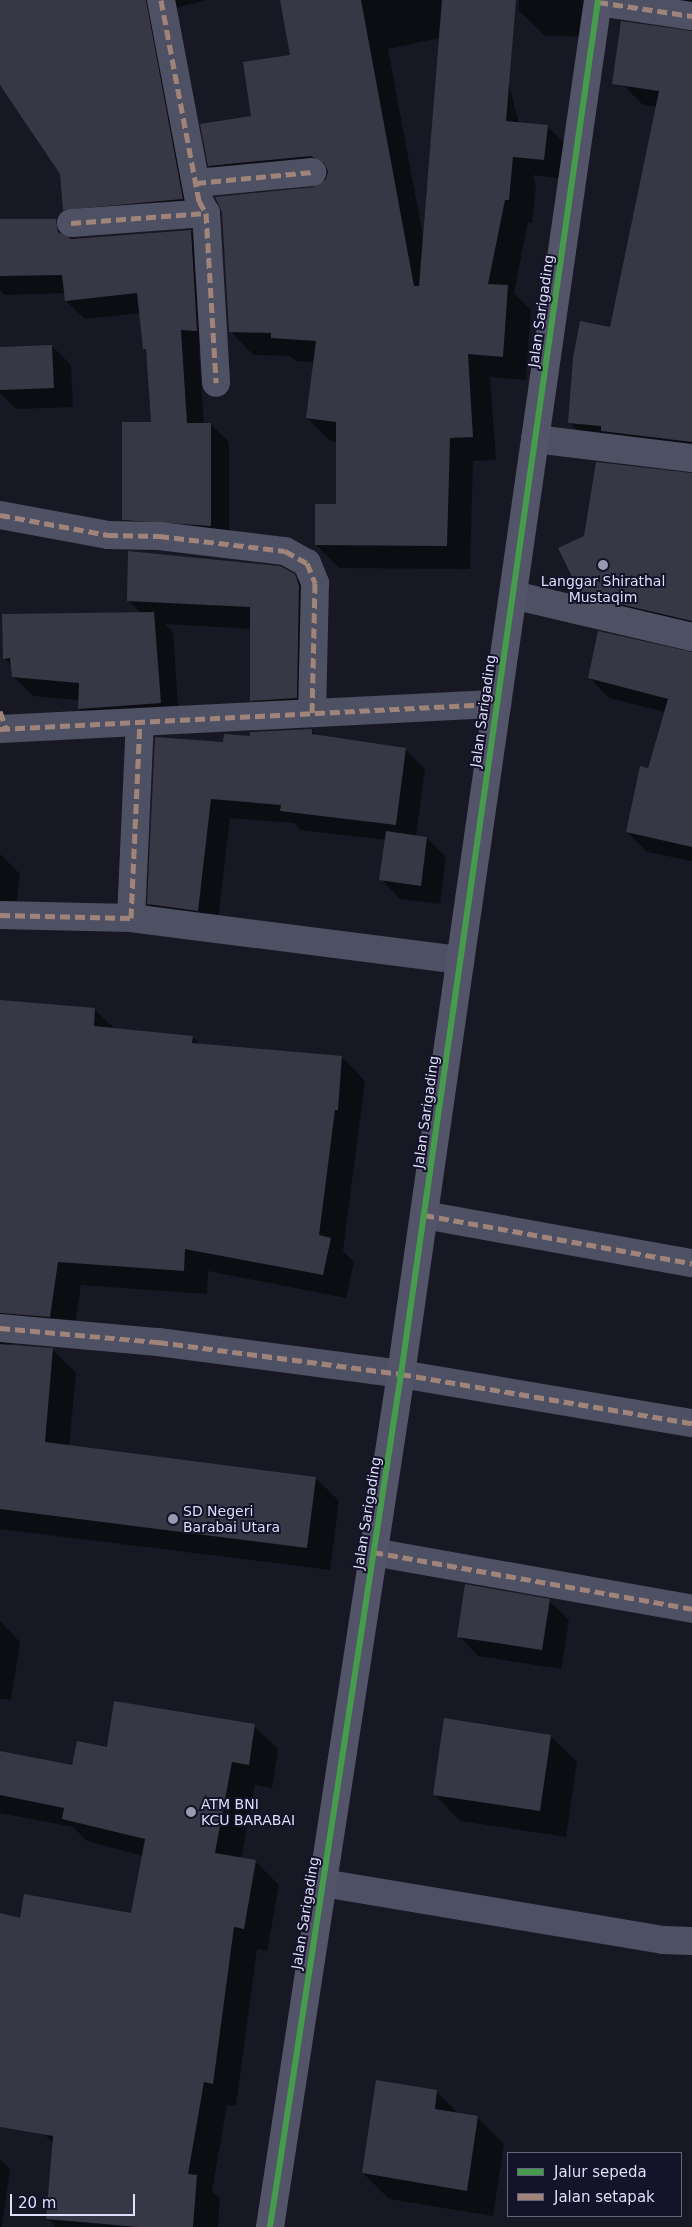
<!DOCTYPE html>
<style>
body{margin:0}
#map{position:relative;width:692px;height:2227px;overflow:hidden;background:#181824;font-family:"DejaVu Sans",sans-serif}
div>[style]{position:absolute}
.shadow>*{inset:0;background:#0007}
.building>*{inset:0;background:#383745}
.street>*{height:28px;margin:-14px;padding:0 14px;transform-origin:14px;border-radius:14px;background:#4e5164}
.secondary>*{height:28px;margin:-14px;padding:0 14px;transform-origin:14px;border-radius:14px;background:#535469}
.quiet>*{height:5px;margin-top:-2.5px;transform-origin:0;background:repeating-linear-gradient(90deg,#a18479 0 10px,transparent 0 15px)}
.cycleway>*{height:6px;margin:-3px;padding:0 3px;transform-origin:3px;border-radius:3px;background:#469c4c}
.dots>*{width:14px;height:14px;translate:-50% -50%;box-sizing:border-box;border:2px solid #141329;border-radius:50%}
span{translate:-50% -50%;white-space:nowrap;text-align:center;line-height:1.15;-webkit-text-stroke:4px #141329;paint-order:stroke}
.street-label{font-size:14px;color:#dfdffc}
.poi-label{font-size:14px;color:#dfdffc}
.left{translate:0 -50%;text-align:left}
.legend{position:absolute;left:507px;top:2152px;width:175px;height:65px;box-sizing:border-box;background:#141329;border:1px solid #65657d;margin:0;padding:6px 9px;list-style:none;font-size:15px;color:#dfdffc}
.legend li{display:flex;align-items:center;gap:10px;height:25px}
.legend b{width:25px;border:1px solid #65657d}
.scale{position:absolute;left:10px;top:2194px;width:125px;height:22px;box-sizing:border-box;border:2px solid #dfdffc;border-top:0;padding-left:6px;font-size:15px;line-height:18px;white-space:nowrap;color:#dfdffc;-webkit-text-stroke:4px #141329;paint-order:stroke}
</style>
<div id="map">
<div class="shadow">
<i style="clip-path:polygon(0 0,207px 0,171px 9px,205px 222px,88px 232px,64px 209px,61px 174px,0 83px)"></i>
<i style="clip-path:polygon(evenodd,281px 0,487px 0,519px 123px,547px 126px,567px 145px,563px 179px,533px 175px,536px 185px,532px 223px,528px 222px,514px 293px,531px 310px,526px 380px,490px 377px,496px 460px,473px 461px,470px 569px,339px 568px,316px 545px,337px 506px,337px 442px,331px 441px,307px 418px,315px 362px,296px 361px,290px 356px,253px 355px,230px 331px,314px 189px,326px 180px,233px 189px,209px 166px,252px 117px,292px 56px,281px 0,440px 38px,423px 236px,388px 49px,440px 38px)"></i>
<i style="clip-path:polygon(519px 0,608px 0,606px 37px,545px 36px,518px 10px)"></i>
<i style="clip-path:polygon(650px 0,692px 0,692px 17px)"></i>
<i style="clip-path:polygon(692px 32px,692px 459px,590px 443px,570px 423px,611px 329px,657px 107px,643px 105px,623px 85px)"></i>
<i style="clip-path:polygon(0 220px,56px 220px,75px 240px,191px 231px,209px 249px,215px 349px,199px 348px,204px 424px,210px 424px,229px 442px,229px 544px,142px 538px,123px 519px,153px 423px,147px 351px,141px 313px,85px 319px,66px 301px,66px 293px,4px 295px,0 290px)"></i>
<i style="clip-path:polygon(52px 346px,71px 365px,73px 407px,16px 409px,0 393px,0 349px)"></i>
<i style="clip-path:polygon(692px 474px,692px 635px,602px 614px,582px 594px,585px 537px)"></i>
<i style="clip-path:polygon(294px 575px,318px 599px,320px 721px,275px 724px,252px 700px,252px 629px,165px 624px,173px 632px,179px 722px,98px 728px,79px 708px,79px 700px,33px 696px,13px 676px,12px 666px,4px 658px,141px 613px,128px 600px)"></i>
<i style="clip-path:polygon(692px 653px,692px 861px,647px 852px,627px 832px,665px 712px,609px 698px,590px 678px)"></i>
<i style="clip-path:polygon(311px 730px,317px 736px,406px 750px,425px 769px,416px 836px,427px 838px,446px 857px,440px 904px,400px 899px,381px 879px,386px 840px,301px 830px,294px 823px,230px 818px,217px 929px,168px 923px,149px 904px,224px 743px)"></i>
<i style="clip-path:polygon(0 854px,20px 874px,14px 925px,0 923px)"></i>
<i style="clip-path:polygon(0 1001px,94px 1009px,115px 1029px,193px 1037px,200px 1045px,342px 1057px,365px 1081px,343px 1251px,354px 1262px,346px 1298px,208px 1271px,207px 1294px,81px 1285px,73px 1339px,11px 1342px,9px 1346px,53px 1350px,76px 1373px,69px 1447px,316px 1478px,339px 1501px,330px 1570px,0 1529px)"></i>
<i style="clip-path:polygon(549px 1601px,569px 1620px,561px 1669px,478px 1656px,459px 1636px)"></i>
<i style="clip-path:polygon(0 1621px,20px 1642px,11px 1700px,0 1699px)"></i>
<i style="clip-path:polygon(254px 1726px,278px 1749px,272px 1788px,255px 1785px,241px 1859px,256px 1862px,279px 1885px,267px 1951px,257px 1949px,236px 2106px,227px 2105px,212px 2191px,220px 2199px,218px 2227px,56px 2227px,48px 2219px,54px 2144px,44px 2134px,0 2062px,0 1914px,21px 1919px,132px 1914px,143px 1856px,87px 1841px,73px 1827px,0 1813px,0 1753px,73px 1767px,108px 1749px)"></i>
<i style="clip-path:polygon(550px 1736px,577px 1762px,566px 1837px,460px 1821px,434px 1794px)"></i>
<i style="clip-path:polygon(437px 2092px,460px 2115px,477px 2117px,504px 2144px,493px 2216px,389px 2199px,363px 2173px)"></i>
<i style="clip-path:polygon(0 2159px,10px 2169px,2px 2227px,0 2227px)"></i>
</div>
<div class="building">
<i style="clip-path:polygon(0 0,146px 0,183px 199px,63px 210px,60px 174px,0 85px)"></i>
<i style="clip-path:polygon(280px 0,361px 0,414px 286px,419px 286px,442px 0,516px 0,506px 121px,548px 125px,544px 160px,513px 157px,509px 200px,505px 200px,488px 284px,508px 285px,503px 357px,468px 354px,473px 437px,450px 438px,447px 546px,315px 545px,315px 504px,336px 504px,336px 422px,306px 418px,316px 341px,271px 338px,271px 333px,229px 332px,222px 212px,215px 197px,314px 187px,326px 179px,328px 171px,324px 163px,311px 156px,208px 166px,200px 124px,251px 116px,243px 62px,290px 55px)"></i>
<i style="clip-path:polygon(621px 21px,692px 31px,692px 442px,601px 431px,601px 426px,568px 423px,573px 358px,580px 321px,610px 327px,659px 91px,612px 84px)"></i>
<i style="clip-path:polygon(0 219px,56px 219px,58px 232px,72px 239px,191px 230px,197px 331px,181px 330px,187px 423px,211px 423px,211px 526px,122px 520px,122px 422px,151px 422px,146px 349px,143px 349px,137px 293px,65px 301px,62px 275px,0 276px)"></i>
<i style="clip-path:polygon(52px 345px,54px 388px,0 390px,0 347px)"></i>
<i style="clip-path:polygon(596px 462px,692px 473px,692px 621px,581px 595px,558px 548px,584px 536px)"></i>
<i style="clip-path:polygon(128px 551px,280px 566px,295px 574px,299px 586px,297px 698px,250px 701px,250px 607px,127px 601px)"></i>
<i style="clip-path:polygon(154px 612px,161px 703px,78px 709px,79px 683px,12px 677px,10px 658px,3px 659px,2px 614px)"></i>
<i style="clip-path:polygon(598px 631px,692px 652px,692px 847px,626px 832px,640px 766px,648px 768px,668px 699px,588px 678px)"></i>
<i style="clip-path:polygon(312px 729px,312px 734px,406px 748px,396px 825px,280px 811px,281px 805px,211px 799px,198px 911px,147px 904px,155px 737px,223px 742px,224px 734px,250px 736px,250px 732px)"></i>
<i style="clip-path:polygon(386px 831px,427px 837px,421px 886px,379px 880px)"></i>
<i style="clip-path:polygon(0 1000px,95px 1008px,94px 1026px,193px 1036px,192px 1043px,342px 1056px,338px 1110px,335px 1110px,319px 1235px,331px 1238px,323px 1275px,185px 1249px,184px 1271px,58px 1262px,50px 1317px,0 1313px)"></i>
<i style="clip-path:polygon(0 1344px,53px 1348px,45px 1442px,316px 1477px,307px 1548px,0 1509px)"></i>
<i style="clip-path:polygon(465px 1584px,550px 1599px,542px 1650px,457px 1637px)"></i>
<i style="clip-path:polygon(114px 1701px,255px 1724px,249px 1765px,232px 1762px,215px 1853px,256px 1860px,244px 1929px,234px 1927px,213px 2084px,204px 2082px,188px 2174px,197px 2175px,193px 2227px,138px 2227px,46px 2219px,53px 2136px,0 2127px,0 1913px,20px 1918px,24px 1894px,131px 1913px,145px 1839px,62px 1819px,64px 1808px,0 1795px,0 1751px,72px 1765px,77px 1741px,107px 1747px)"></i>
<i style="clip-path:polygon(444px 1718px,551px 1735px,540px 1811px,433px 1795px)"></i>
<i style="clip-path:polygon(376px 2080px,437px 2090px,435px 2109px,478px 2116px,467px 2191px,362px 2173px)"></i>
</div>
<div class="street">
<i style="left:161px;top:0;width:205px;rotate:79.3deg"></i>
<i style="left:199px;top:201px;width:14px;rotate:60deg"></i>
<i style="left:206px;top:213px;width:170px;rotate:86.6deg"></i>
<i style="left:598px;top:2px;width:95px;rotate:8.5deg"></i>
<i style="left:196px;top:183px;width:117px;rotate:-5.4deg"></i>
<i style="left:71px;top:223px;width:135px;rotate:-4.2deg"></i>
<i style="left:535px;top:439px;width:158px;rotate:6.9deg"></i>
<i style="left:0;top:515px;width:110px;rotate:10.5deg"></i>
<i style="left:108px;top:535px;width:51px;rotate:1.1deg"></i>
<i style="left:159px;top:536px;width:127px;rotate:6.8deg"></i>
<i style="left:285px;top:551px;width:25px;rotate:29deg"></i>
<i style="left:307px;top:563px;width:22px;rotate:68deg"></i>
<i style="left:315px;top:583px;width:130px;rotate:91.3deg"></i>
<i style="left:513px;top:595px;width:184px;rotate:13.2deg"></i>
<i style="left:0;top:729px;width:498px;rotate:-2.9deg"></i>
<i style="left:0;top:915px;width:131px;rotate:1.3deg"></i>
<i style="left:131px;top:918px;width:332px;rotate:7.3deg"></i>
<i style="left:131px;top:918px;width:196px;rotate:-87.4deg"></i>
<i style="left:424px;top:1215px;width:272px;rotate:10.2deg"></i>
<i style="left:0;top:1328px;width:159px;rotate:5.1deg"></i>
<i style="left:158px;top:1342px;width:245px;rotate:7.5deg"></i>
<i style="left:401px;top:1374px;width:295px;rotate:9.6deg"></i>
<i style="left:373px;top:1552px;width:324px;rotate:10.1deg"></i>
<i style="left:323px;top:1883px;width:345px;rotate:9.5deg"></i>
<i style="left:663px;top:1940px;width:29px;rotate:2deg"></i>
</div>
<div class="secondary">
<i style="left:270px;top:2227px;width:863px;rotate:-81.27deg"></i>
<i style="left:401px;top:1374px;width:1388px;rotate:-81.84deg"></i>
</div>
<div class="quiet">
<i style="left:161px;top:0;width:205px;rotate:79.3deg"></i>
<i style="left:199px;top:201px;width:14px;rotate:60deg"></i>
<i style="left:206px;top:213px;width:170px;rotate:86.6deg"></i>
<i style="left:598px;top:2px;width:95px;rotate:8.5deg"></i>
<i style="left:196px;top:183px;width:117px;rotate:-5.4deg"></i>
<i style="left:71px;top:223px;width:135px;rotate:-4.2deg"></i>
<i style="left:0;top:515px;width:110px;rotate:10.5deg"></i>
<i style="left:108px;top:535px;width:51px;rotate:1.1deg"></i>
<i style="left:159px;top:536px;width:127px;rotate:6.8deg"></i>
<i style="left:285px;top:551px;width:25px;rotate:29deg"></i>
<i style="left:307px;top:563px;width:22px;rotate:68deg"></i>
<i style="left:315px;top:583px;width:130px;rotate:91.3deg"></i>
<i style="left:0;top:711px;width:18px;rotate:71deg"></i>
<i style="left:0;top:729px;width:498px;rotate:-2.9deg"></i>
<i style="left:0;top:915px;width:131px;rotate:1.3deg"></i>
<i style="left:131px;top:918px;width:196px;rotate:-87.4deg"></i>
<i style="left:424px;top:1215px;width:272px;rotate:10.2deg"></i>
<i style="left:0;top:1328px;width:159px;rotate:5.1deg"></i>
<i style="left:158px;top:1342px;width:245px;rotate:7.5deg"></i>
<i style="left:401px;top:1374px;width:295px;rotate:9.6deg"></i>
<i style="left:373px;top:1552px;width:324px;rotate:10.1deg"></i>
</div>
<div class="cycleway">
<i style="left:270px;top:2227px;width:863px;rotate:-81.27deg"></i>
<i style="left:401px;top:1374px;width:1388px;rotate:-81.84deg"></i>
</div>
<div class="dots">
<i style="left:603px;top:565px;background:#9999b0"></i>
<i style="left:173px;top:1519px;background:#9999b0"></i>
<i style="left:191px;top:1812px;background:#9999b0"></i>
</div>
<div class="street-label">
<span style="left:541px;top:311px;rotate:-82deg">Jalan Sarigading</span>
<span style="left:483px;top:711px;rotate:-82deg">Jalan Sarigading</span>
<span style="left:426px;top:1112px;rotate:-82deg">Jalan Sarigading</span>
<span style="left:367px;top:1513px;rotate:-81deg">Jalan Sarigading</span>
<span style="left:305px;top:1913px;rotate:-81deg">Jalan Sarigading</span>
</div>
<div class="poi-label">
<span style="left:603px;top:589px">Langgar Shirathal<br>Mustaqim</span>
<span class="left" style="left:183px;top:1519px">SD Negeri<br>Barabai Utara</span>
<span class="left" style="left:201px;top:1812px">ATM BNI<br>KCU BARABAI</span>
</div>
<ul class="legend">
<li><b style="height:6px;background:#469c4c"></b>Jalur sepeda</li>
<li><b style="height:6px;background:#a18479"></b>Jalan setapak</li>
</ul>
<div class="scale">20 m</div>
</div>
